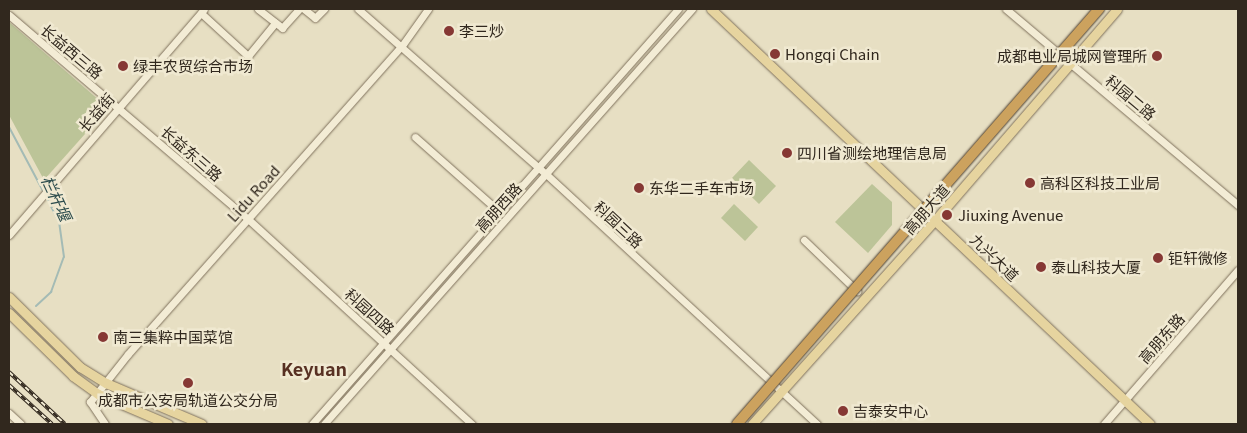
<!DOCTYPE html>
<meta charset="utf-8">
<style>
body{margin:0}
#map{position:relative;width:1247px;height:433px;overflow:hidden;background:#e7dfc3;font-family:Georgia,"Noto Sans SC",serif}
div>[style]{position:absolute}
.green>*{inset:0;background:#bcc498}
.stream>*{height:2px;margin:-1px;padding:0 1px;transform-origin:1px;border-radius:1px;background:#a4bbb5}
.roads{filter:drop-shadow(0 0 1px #7f715c) drop-shadow(0 0 1px #7f715c)}
.minor>*{height:7px;margin:-3.5px;padding:0 3.5px;transform-origin:3.5px;border-radius:3.5px;background:#f3ecd5}
.major>*{height:9px;margin:-4.5px;padding:0 4.5px;transform-origin:4.5px;border-radius:4.5px;background:#e6d49f}
.rail>*{height:4px;margin-top:-2px;transform-origin:0;background:repeating-linear-gradient(90deg,#f0e9d1 0 5.5px,#31281e 0 11px);box-sizing:border-box;border-block:1px solid #31281e}
.bridges{filter:drop-shadow(0 0 1px #4d3f30) drop-shadow(0 0 1px #4d3f30)}
.highway-bridge>*{height:10px;margin:-5px;padding:0 5px;transform-origin:5px;border-radius:5px;background:#cca25e}
.dots>*{width:14px;height:14px;translate:-50% -50%;box-sizing:border-box;border:2px solid #f0e9d1;border-radius:50%}
span{translate:-50% -50%;white-space:nowrap;text-align:center;line-height:1.15;-webkit-text-stroke:5px #f0e9d1;paint-order:stroke}
.poi-label{font-size:15px;color:#31281e}
.left{translate:0 -50%;text-align:left}
.right{translate:-100% -50%;text-align:right}
.street-label{font-size:15px;color:#31281e}
.water-label{font-size:16px;color:#2f4f4f;font-style:italic}
.quarter-label{font-size:18px;color:#583123;font-weight:700}
.frame{position:absolute;inset:0;border:10px solid #31281e;pointer-events:none}
</style>
<div id="map">
<div class="green">
<i style="clip-path:polygon(9px 22px,100px 101px,101px 116px,44px 180px,9px 115px)"></i>
<i style="clip-path:polygon(749px 160px,776px 186px,759px 204px,732px 178px)"></i>
<i style="clip-path:polygon(872px 184px,892px 202px,892px 225px,868px 253px,835px 222px)"></i>
<i style="clip-path:polygon(734px 204px,758px 227px,745px 241px,721px 218px)"></i>
</div>
<div class="stream">
<i style="left:9px;top:127px;width:72px;rotate:62deg"></i>
<i style="left:36px;top:306px;width:21px;rotate:-43deg"></i>
<i style="left:51px;top:292px;width:37px;rotate:-70deg"></i>
<i style="left:64px;top:257px;width:35px;rotate:-98deg"></i>
<i style="left:59px;top:222px;width:30px;rotate:-117deg"></i>
</div>
<div class="roads">
<div class="minor">
<i style="left:258px;top:9px;width:31px;rotate:38deg"></i>
<i style="left:282px;top:28px;width:25px;rotate:-48deg"></i>
<i style="left:304px;top:9px;width:14px;rotate:39deg"></i>
<i style="left:315px;top:18px;width:13px;rotate:-45deg"></i>
<i style="left:358px;top:9px;width:250px;rotate:41.3deg"></i>
<i style="left:546px;top:174px;width:369px;rotate:42.7deg"></i>
<i style="left:1006px;top:9px;width:304px;rotate:40.2deg"></i>
<i style="left:201px;top:13px;width:64px;rotate:42.5deg"></i>
<i style="left:248px;top:56px;width:43px;rotate:-50.7deg"></i>
<i style="left:9px;top:15px;width:314px;rotate:40.5deg"></i>
<i style="left:248px;top:219px;width:304px;rotate:42.5deg"></i>
<i style="left:415px;top:137px;width:115px;rotate:41.5deg"></i>
<i style="left:9px;top:235px;width:298px;rotate:-49.2deg"></i>
<i style="left:804px;top:240px;width:74px;rotate:43.9deg"></i>
<i style="left:9px;top:413px;width:16px;rotate:43deg"></i>
<i style="left:105px;top:424px;width:27px;rotate:-124deg"></i>
<i style="left:90px;top:402px;width:61px;rotate:-51.6deg"></i>
<i style="left:128px;top:354px;width:411px;rotate:-48.4deg"></i>
<i style="left:401px;top:47px;width:47px;rotate:-54.6deg"></i>
<i style="left:312px;top:424px;width:553px;rotate:-48.59deg"></i>
<i style="left:324px;top:424px;width:555px;rotate:-48.44deg"></i>
<i style="left:1104px;top:424px;width:204px;rotate:-49deg"></i>
</div>
<div class="major">
<i style="left:711px;top:9px;width:604px;rotate:43.39deg"></i>
<i style="left:9px;top:297px;width:100px;rotate:44.6deg"></i>
<i style="left:80px;top:367px;width:31px;rotate:32deg"></i>
<i style="left:106px;top:383px;width:104px;rotate:23.1deg"></i>
<i style="left:9px;top:313px;width:90px;rotate:44.5deg"></i>
<i style="left:73px;top:376px;width:31px;rotate:36deg"></i>
<i style="left:98px;top:394px;width:76px;rotate:23.2deg"></i>
<i style="left:752px;top:424px;width:275px;rotate:-48.1deg"></i>
<i style="left:936px;top:219px;width:277px;rotate:-49.2deg"></i>
</div>
</div>
<div class="rail">
<i style="left:9px;top:372px;width:76px;rotate:42.9deg"></i>
<i style="left:9px;top:385px;width:58px;rotate:42.2deg"></i>
</div>
<div class="bridges">
<div class="highway-bridge">
<i style="left:737px;top:424px;width:551px;rotate:-48.9deg"></i>
</div>
</div>
<div class="dots">
<i style="left:449px;top:31px;background:#863834"></i>
<i style="left:775px;top:54px;background:#863834"></i>
<i style="left:1157px;top:56px;background:#863834"></i>
<i style="left:123px;top:66px;background:#863834"></i>
<i style="left:787px;top:153px;background:#863834"></i>
<i style="left:1030px;top:183px;background:#863834"></i>
<i style="left:639px;top:188px;background:#863834"></i>
<i style="left:947px;top:215px;background:#863834"></i>
<i style="left:1158px;top:258px;background:#863834"></i>
<i style="left:1041px;top:267px;background:#863834"></i>
<i style="left:103px;top:337px;background:#863834"></i>
<i style="left:188px;top:383px;background:#863834"></i>
<i style="left:843px;top:411px;background:#863834"></i>
</div>
<div class="poi-label">
<span class="left" style="left:459px;top:31px">李三炒</span>
<span class="left" style="left:785px;top:54px">Hongqi Chain</span>
<span class="right" style="left:1147px;top:56px">成都电业局城网管理所</span>
<span class="left" style="left:133px;top:66px">绿丰农贸综合市场</span>
<span class="left" style="left:797px;top:153px">四川省测绘地理信息局</span>
<span class="left" style="left:1040px;top:183px">高科区科技工业局</span>
<span class="left" style="left:649px;top:188px">东华二手车市场</span>
<span class="left" style="left:958px;top:215px">Jiuxing Avenue</span>
<span class="left" style="left:1168px;top:258px">钜轩微修</span>
<span class="left" style="left:1051px;top:267px">泰山科技大厦</span>
<span class="left" style="left:113px;top:337px">南三集粹中国菜馆</span>
<span style="left:188px;top:400px">成都市公安局轨道公交分局</span>
<span class="left" style="left:853px;top:411px">吉泰安中心</span>
</div>
<div class="street-label">
<span style="left:72px;top:51px;rotate:40deg">长益西三路</span>
<span style="left:1131px;top:97px;rotate:40deg">科园二路</span>
<span style="left:96px;top:112px;rotate:-49deg">长益街</span>
<span style="left:192px;top:153px;rotate:41deg">长益东三路</span>
<span style="left:253px;top:193px;rotate:-48deg">Lidu Road</span>
<span style="left:498px;top:207px;rotate:-48deg">高朋西路</span>
<span style="left:926px;top:209px;rotate:-49deg">高朋大道</span>
<span style="left:619px;top:224px;rotate:43deg">科园三路</span>
<span style="left:995px;top:257px;rotate:44deg">九兴大道</span>
<span style="left:370px;top:311px;rotate:42deg">科园四路</span>
<span style="left:1161px;top:338px;rotate:-49deg">高朋东路</span>
</div>
<div class="water-label">
<span style="left:57px;top:198px;rotate:65deg">栏杆堰</span>
</div>
<div class="quarter-label">
<span style="left:314px;top:368px">Keyuan</span>
</div>
<div class="frame"></div>
</div>
